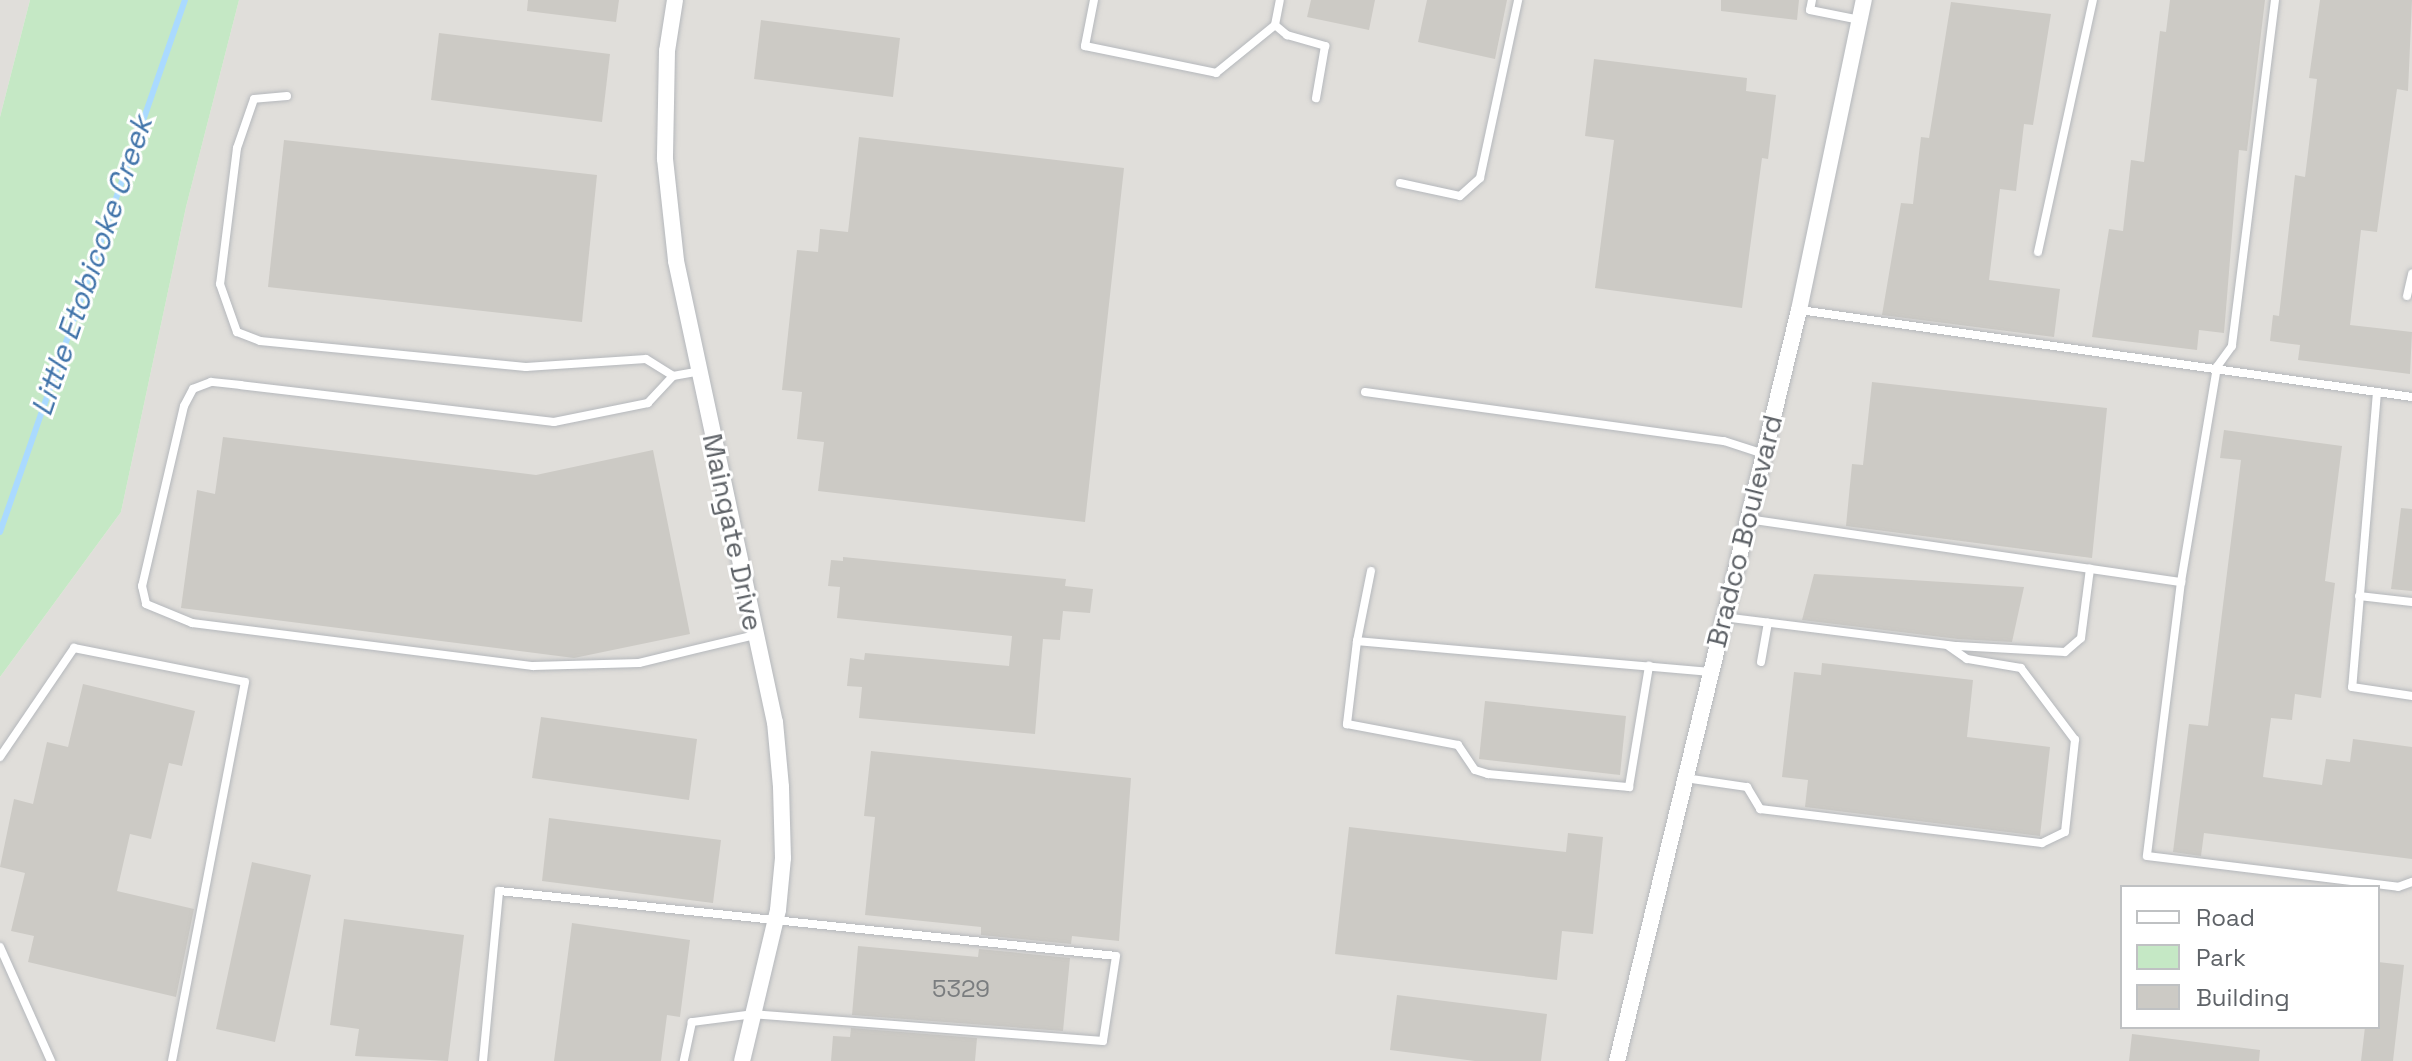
<!DOCTYPE html>
<style>
body{margin:0}
#map{position:relative;width:2412px;height:1061px;overflow:hidden;background:#f1efe8;font-family:"Space Grotesk",sans-serif}
div>[style]{position:absolute}
.industrial>*{inset:0;background:#e0deda}
.green>*{inset:0;background:#c5e8c5}
.stream>*{height:6px;margin:-3px;padding:0 3px;transform-origin:3px;border-radius:3px;background:#aadaff}
.building>*{inset:0;background:#cccac5}
.roads{filter:drop-shadow(0 0 2px #b5b8bc) drop-shadow(0 0 2px #b5b8bc)}
.service>*{height:8px;margin:-4px;padding:0 4px;transform-origin:4px;border-radius:4px;background:#fff}
.minor>*{height:16px;margin:-8px;padding:0 8px;transform-origin:8px;border-radius:8px;background:#fff}
span{translate:-50% -50%;white-space:nowrap;text-align:center;line-height:1.15;-webkit-text-stroke:6px #fff;paint-order:stroke}
.number-label{font-size:24px;color:#7a7d7f}
.number-label span{-webkit-text-stroke-width:0}
.street-label{font-size:28px;color:#5f6368}
.water-label{font-size:30px;color:#4174aa;font-style:italic}
.legend{position:absolute;left:2120px;top:885px;width:260px;height:144px;box-sizing:border-box;background:#fff;border:2px solid #bfc1c3;margin:0;padding:10px 14px;list-style:none;font-size:24px;color:#5f6368}
.legend li{display:flex;align-items:center;gap:16px;height:40px}
.legend b{width:40px;border:2px solid #bfc1c3}
</style>
<div id="map">
<div class="industrial">
<i style="clip-path:polygon(0 0,30px 0,0 117px)"></i>
<i style="clip-path:polygon(evenodd,239px 0,2412px 0,2412px 1061px,0 1061px,0 677px,121px 512px,186px 207px,239px 0,2122px 887px,2378px 887px,2378px 1027px,2122px 1027px,2122px 887px)"></i>
</div>
<div class="green">
<i style="clip-path:polygon(30px 0,239px 0,186px 207px,121px 512px,0 677px,0 117px)"></i>
</div>
<div class="stream">
<i style="left:0;top:532px;width:563px;rotate:-70.83deg"></i>
</div>
<div class="building">
<i style="clip-path:polygon(528px 0,619px 0,616px 22px,527px 11px)"></i>
<i style="clip-path:polygon(1311px 0,1375px 0,1369px 30px,1307px 17px)"></i>
<i style="clip-path:polygon(1427px 0,1507px 0,1495px 59px,1418px 42px)"></i>
<i style="clip-path:polygon(1721px 0,1799px 0,1797px 20px,1721px 11px)"></i>
<i style="clip-path:polygon(2170px 0,2265px 0,2247px 151px,2239px 150px,2224px 333px,2199px 330px,2197px 350px,2092px 337px,2109px 229px,2123px 231px,2131px 160px,2144px 162px,2160px 31px,2166px 32px)"></i>
<i style="clip-path:polygon(2320px 0,2412px 0,2408px 91px,2397px 89px,2377px 232px,2361px 230px,2350px 325px,2412px 332px,2410px 374px,2298px 360px,2300px 345px,2270px 341px,2273px 315px,2279px 316px,2295px 175px,2305px 177px,2317px 79px,2309px 78px)"></i>
<i style="clip-path:polygon(1951px 2px,2051px 14px,2033px 125px,2024px 124px,2016px 191px,2000px 189px,1989px 280px,2060px 289px,2054px 337px,1882px 315px,1901px 203px,1913px 204px,1921px 137px,1929px 138px)"></i>
<i style="clip-path:polygon(761px 20px,900px 38px,893px 97px,754px 79px)"></i>
<i style="clip-path:polygon(439px 33px,610px 54px,602px 122px,431px 100px)"></i>
<i style="clip-path:polygon(1594px 59px,1747px 78px,1746px 91px,1776px 95px,1768px 159px,1762px 158px,1742px 308px,1595px 288px,1614px 140px,1585px 136px)"></i>
<i style="clip-path:polygon(859px 137px,1124px 168px,1085px 522px,818px 491px,824px 442px,797px 439px,802px 392px,782px 390px,797px 250px,818px 252px,820px 229px,848px 232px)"></i>
<i style="clip-path:polygon(284px 140px,597px 175px,582px 322px,268px 287px)"></i>
<i style="clip-path:polygon(1872px 382px,2107px 408px,2092px 558px,1846px 526px,1852px 464px,1863px 465px)"></i>
<i style="clip-path:polygon(2224px 430px,2342px 446px,2325px 581px,2335px 583px,2321px 698px,2295px 694px,2292px 720px,2271px 718px,2263px 777px,2322px 785px,2326px 759px,2350px 762px,2353px 739px,2412px 747px,2412px 859px,2204px 833px,2201px 856px,2173px 852px,2189px 724px,2208px 726px,2241px 460px,2220px 458px)"></i>
<i style="clip-path:polygon(223px 437px,536px 475px,653px 450px,690px 634px,574px 658px,181px 608px,197px 490px,215px 494px)"></i>
<i style="clip-path:polygon(2401px 508px,2412px 509px,2412px 591px,2391px 589px)"></i>
<i style="clip-path:polygon(843px 557px,1066px 579px,1065px 586px,1093px 589px,1090px 613px,1063px 611px,1060px 640px,1043px 639px,1035px 734px,859px 718px,862px 687px,847px 686px,850px 658px,864px 660px,865px 653px,1009px 666px,1012px 636px,837px 618px,840px 587px,828px 586px,831px 560px,843px 561px)"></i>
<i style="clip-path:polygon(1814px 574px,2024px 587px,2012px 642px,1958px 639px,1802px 620px)"></i>
<i style="clip-path:polygon(1822px 663px,1973px 680px,1967px 737px,2050px 747px,2040px 836px,1805px 807px,1808px 780px,1782px 777px,1794px 672px,1821px 675px)"></i>
<i style="clip-path:polygon(83px 684px,195px 711px,182px 766px,169px 763px,151px 839px,130px 834px,117px 891px,194px 909px,176px 997px,28px 962px,34px 936px,11px 931px,25px 873px,0 867px,14px 799px,33px 804px,47px 742px,68px 747px)"></i>
<i style="clip-path:polygon(1485px 701px,1626px 716px,1620px 775px,1479px 759px)"></i>
<i style="clip-path:polygon(541px 717px,697px 739px,689px 800px,532px 778px)"></i>
<i style="clip-path:polygon(871px 751px,1131px 778px,1119px 941px,1072px 936px,1071px 944px,981px 935px,981px 927px,865px 915px,875px 817px,864px 816px)"></i>
<i style="clip-path:polygon(549px 818px,721px 840px,713px 903px,542px 881px)"></i>
<i style="clip-path:polygon(1349px 827px,1566px 852px,1568px 833px,1603px 837px,1593px 934px,1562px 931px,1557px 980px,1335px 954px)"></i>
<i style="clip-path:polygon(252px 862px,311px 875px,275px 1042px,216px 1029px)"></i>
<i style="clip-path:polygon(344px 919px,464px 935px,448px 1061px,355px 1056px,359px 1029px,330px 1025px)"></i>
<i style="clip-path:polygon(572px 923px,690px 940px,680px 1017px,667px 1015px,661px 1061px,554px 1061px)"></i>
<i style="clip-path:polygon(858px 946px,978px 957px,979px 949px,1070px 958px,1063px 1031px,852px 1015px)"></i>
<i style="clip-path:polygon(2378px 962px,2404px 965px,2393px 1061px,2361px 1061px,2365px 1027px,2378px 1027px)"></i>
<i style="clip-path:polygon(1397px 995px,1547px 1014px,1541px 1061px,1475px 1061px,1390px 1050px)"></i>
<i style="clip-path:polygon(851px 1028px,977px 1038px,975px 1061px,831px 1061px,833px 1036px,850px 1037px)"></i>
<i style="clip-path:polygon(2132px 1034px,2260px 1050px,2259px 1061px,2129px 1061px)"></i>
</div>
<div class="roads">
<div class="service">
<i style="left:1094px;top:0;width:47px;rotate:101.1deg"></i>
<i style="left:1085px;top:46px;width:134px;rotate:11.6deg"></i>
<i style="left:1216px;top:73px;width:76px;rotate:-39.1deg"></i>
<i style="left:1275px;top:25px;width:25px;rotate:-79deg"></i>
<i style="left:1812px;top:0;width:10px;rotate:101deg"></i>
<i style="left:1810px;top:10px;width:51px;rotate:11.3deg"></i>
<i style="left:2275px;top:0;width:349px;rotate:97.1deg"></i>
<i style="left:2232px;top:346px;width:26px;rotate:126deg"></i>
<i style="left:2217px;top:367px;width:218px;rotate:99.5deg"></i>
<i style="left:2181px;top:582px;width:276px;rotate:97.1deg"></i>
<i style="left:2147px;top:856px;width:253px;rotate:7deg"></i>
<i style="left:2398px;top:887px;width:15px;rotate:-20deg"></i>
<i style="left:1275px;top:25px;width:16px;rotate:40deg"></i>
<i style="left:1287px;top:35px;width:40px;rotate:16deg"></i>
<i style="left:1325px;top:46px;width:53px;rotate:99.8deg"></i>
<i style="left:287px;top:96px;width:33px;rotate:175deg"></i>
<i style="left:254px;top:99px;width:52px;rotate:109.1deg"></i>
<i style="left:237px;top:148px;width:137px;rotate:97.1deg"></i>
<i style="left:220px;top:284px;width:51px;rotate:70.5deg"></i>
<i style="left:237px;top:332px;width:25px;rotate:21deg"></i>
<i style="left:260px;top:341px;width:267px;rotate:5.6deg"></i>
<i style="left:526px;top:367px;width:120px;rotate:-3.8deg"></i>
<i style="left:646px;top:359px;width:32px;rotate:32deg"></i>
<i style="left:673px;top:376px;width:27px;rotate:-10deg"></i>
<i style="left:1400px;top:183px;width:61px;rotate:12.2deg"></i>
<i style="left:1460px;top:196px;width:27px;rotate:-42deg"></i>
<i style="left:1480px;top:178px;width:182px;rotate:-77.9deg"></i>
<i style="left:2038px;top:252px;width:258px;rotate:-77.7deg"></i>
<i style="left:2407px;top:296px;width:23px;rotate:-77deg"></i>
<i style="left:1800px;top:310px;width:618px;rotate:8.09deg"></i>
<i style="left:673px;top:376px;width:37px;rotate:133deg"></i>
<i style="left:648px;top:403px;width:96px;rotate:168.6deg"></i>
<i style="left:554px;top:422px;width:315px;rotate:-173.3deg"></i>
<i style="left:241px;top:385px;width:30px;rotate:-174deg"></i>
<i style="left:211px;top:382px;width:19px;rotate:159deg"></i>
<i style="left:193px;top:389px;width:19px;rotate:118deg"></i>
<i style="left:184px;top:406px;width:185px;rotate:103.1deg"></i>
<i style="left:142px;top:586px;width:18px;rotate:77deg"></i>
<i style="left:146px;top:604px;width:50px;rotate:22.4deg"></i>
<i style="left:192px;top:623px;width:344px;rotate:7.2deg"></i>
<i style="left:533px;top:666px;width:106px;rotate:-1.6deg"></i>
<i style="left:639px;top:663px;width:119px;rotate:-13.6deg"></i>
<i style="left:1365px;top:392px;width:362px;rotate:7.8deg"></i>
<i style="left:1724px;top:441px;width:40px;rotate:18deg"></i>
<i style="left:2377px;top:392px;width:296px;rotate:94.8deg"></i>
<i style="left:2352px;top:687px;width:61px;rotate:8.5deg"></i>
<i style="left:1748px;top:519px;width:438px;rotate:8.3deg"></i>
<i style="left:1371px;top:571px;width:71px;rotate:101.3deg"></i>
<i style="left:1357px;top:641px;width:354px;rotate:5deg"></i>
<i style="left:2359px;top:596px;width:53px;rotate:6.5deg"></i>
<i style="left:1723px;top:617px;width:236px;rotate:7.1deg"></i>
<i style="left:1957px;top:646px;width:108px;rotate:3.2deg"></i>
<i style="left:2065px;top:652px;width:21px;rotate:-41deg"></i>
<i style="left:2081px;top:638px;width:70px;rotate:-82.6deg"></i>
<i style="left:1357px;top:641px;width:84px;rotate:96.9deg"></i>
<i style="left:1347px;top:724px;width:113px;rotate:10.7deg"></i>
<i style="left:1458px;top:745px;width:30px;rotate:56deg"></i>
<i style="left:1475px;top:770px;width:14px;rotate:17deg"></i>
<i style="left:1488px;top:774px;width:142px;rotate:5.3deg"></i>
<i style="left:1629px;top:787px;width:123px;rotate:-80.6deg"></i>
<i style="left:1761px;top:662px;width:40px;rotate:-80deg"></i>
<i style="left:0;top:757px;width:132px;rotate:-55.8deg"></i>
<i style="left:74px;top:648px;width:174px;rotate:11.2deg"></i>
<i style="left:245px;top:682px;width:386px;rotate:100.9deg"></i>
<i style="left:1685px;top:778px;width:63px;rotate:8.3deg"></i>
<i style="left:1747px;top:787px;width:26px;rotate:59deg"></i>
<i style="left:1760px;top:809px;width:284px;rotate:6.9deg"></i>
<i style="left:2042px;top:843px;width:25px;rotate:-26deg"></i>
<i style="left:2065px;top:832px;width:93px;rotate:-83.8deg"></i>
<i style="left:2075px;top:740px;width:90px;rotate:-126.9deg"></i>
<i style="left:2021px;top:668px;width:55px;rotate:-170.5deg"></i>
<i style="left:1967px;top:659px;width:24px;rotate:-145deg"></i>
<i style="left:0;top:947px;width:125px;rotate:65.9deg"></i>
<i style="left:483px;top:1061px;width:171px;rotate:-84.6deg"></i>
<i style="left:499px;top:891px;width:620px;rotate:6.01deg"></i>
<i style="left:1116px;top:956px;width:86px;rotate:98.7deg"></i>
<i style="left:1103px;top:1041px;width:350px;rotate:-175.6deg"></i>
<i style="left:754px;top:1014px;width:63px;rotate:172.6deg"></i>
<i style="left:692px;top:1022px;width:40px;rotate:102deg"></i>
</div>
<div class="minor">
<i style="left:675px;top:0;width:52px;rotate:98.9deg"></i>
<i style="left:667px;top:51px;width:108px;rotate:91.1deg"></i>
<i style="left:665px;top:159px;width:103px;rotate:83.8deg"></i>
<i style="left:676px;top:261px;width:472px;rotate:77.9deg"></i>
<i style="left:775px;top:722px;width:65px;rotate:84.7deg"></i>
<i style="left:781px;top:787px;width:71px;rotate:88.4deg"></i>
<i style="left:783px;top:858px;width:52px;rotate:95.5deg"></i>
<i style="left:778px;top:910px;width:155px;rotate:103.4deg"></i>
<i style="left:1617px;top:1061px;width:773px;rotate:-76.38deg"></i>
<i style="left:1799px;top:310px;width:317px;rotate:-78.2deg"></i>
</div>
</div>
<div class="number-label">
<span style="left:961px;top:989px">5329</span>
</div>
<div class="street-label">
<span style="left:1744px;top:531px;rotate:-76deg">Bradco Boulevard</span>
<span style="left:733px;top:532px;rotate:78deg">Maingate Drive</span>
</div>
<div class="water-label">
<span style="left:92px;top:266px;rotate:-71deg">Little Etobicoke Creek</span>
</div>
<ul class="legend">
<li><b style="height:10px;background:#fff"></b>Road</li>
<li><b style="height:22px;background:#c5e8c5"></b>Park</li>
<li><b style="height:22px;background:#cccac5"></b>Building</li>
</ul>
</div>
